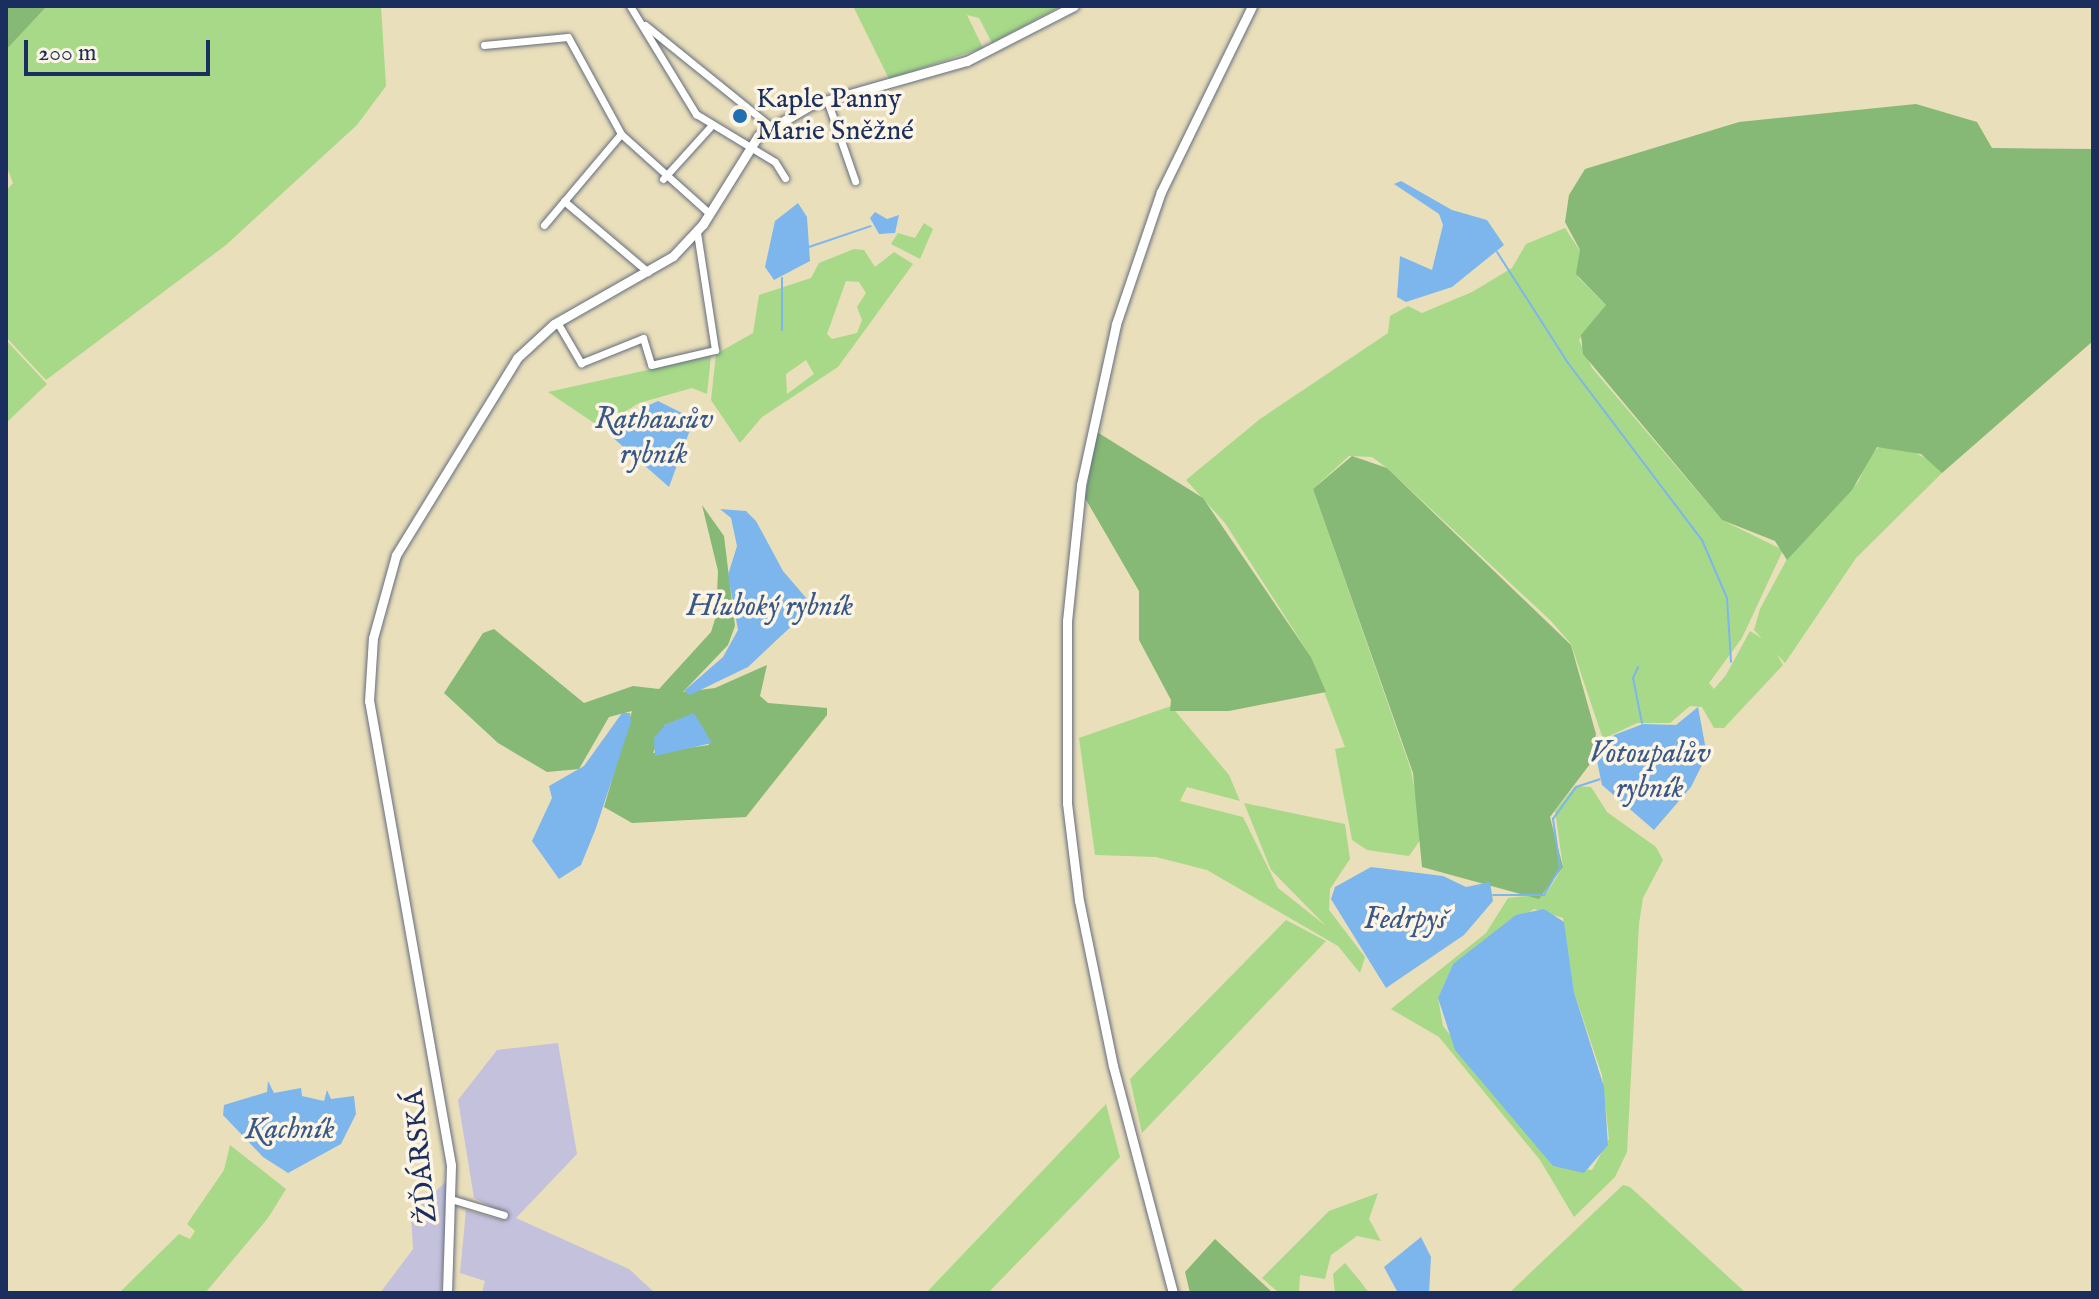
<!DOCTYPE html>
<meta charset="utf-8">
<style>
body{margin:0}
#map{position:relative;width:2099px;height:1299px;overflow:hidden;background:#eadfbb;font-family:"IM FELL English",serif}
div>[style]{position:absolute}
.industrial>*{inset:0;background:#c3c1db}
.green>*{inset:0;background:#a7d989}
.forest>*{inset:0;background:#85b975}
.water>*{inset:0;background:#7db6ed}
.stream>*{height:2px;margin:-1px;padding:0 1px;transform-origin:1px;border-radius:1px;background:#7db6ed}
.roads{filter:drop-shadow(0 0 2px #636d7f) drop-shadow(0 0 2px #636d7f)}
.street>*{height:7px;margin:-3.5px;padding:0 3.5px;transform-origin:3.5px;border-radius:3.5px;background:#fff}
.secondary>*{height:9px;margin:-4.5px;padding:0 4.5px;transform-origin:4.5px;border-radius:4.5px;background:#fff}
.dots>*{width:22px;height:22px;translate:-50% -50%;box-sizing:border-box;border:4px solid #fcf5e5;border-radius:50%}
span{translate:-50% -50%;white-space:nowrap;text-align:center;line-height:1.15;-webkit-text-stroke:7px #fcf5e5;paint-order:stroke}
.poi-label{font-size:28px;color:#1b2f5e}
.left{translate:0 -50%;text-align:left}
.street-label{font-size:28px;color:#1b2f5e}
.water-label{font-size:30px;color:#385889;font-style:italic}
.frame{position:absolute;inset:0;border:8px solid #1b2f5e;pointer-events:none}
.scale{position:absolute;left:24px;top:40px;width:186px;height:36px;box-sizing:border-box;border:4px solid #1b2f5e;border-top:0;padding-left:10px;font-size:24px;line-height:28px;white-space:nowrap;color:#1b2f5e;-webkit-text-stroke:6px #fcf5e5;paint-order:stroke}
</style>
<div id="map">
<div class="industrial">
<i style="clip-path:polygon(558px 1043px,577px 1154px,516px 1218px,629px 1269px,655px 1293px,482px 1293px,485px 1281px,460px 1273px,466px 1210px,502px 1220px,505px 1214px,474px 1198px,458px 1100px,497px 1050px)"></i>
<i style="clip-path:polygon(449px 1179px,441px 1293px,380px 1293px,413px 1249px,411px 1214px)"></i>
</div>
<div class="green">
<i style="clip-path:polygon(47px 6px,381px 6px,386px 86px,357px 125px,226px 245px,46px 380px,6px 337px,6px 191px,13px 183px,6px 165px,6px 50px)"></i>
<i style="clip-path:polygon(853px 6px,1061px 6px,992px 43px,979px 18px,967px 15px,983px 48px,889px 79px)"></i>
<i style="clip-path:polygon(924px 223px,933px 229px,920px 259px,891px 244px,898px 233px,915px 238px)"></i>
<i style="clip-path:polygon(1565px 228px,1580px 251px,1578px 277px,1606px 305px,1579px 340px,1592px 368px,1722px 520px,1783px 550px,1742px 638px,1709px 683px,1714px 689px,1726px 675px,1750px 631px,1771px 644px,1783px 665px,1724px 728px,1714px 728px,1702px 707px,1690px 706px,1670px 723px,1637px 723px,1603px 739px,1571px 644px,1551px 621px,1387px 468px,1372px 457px,1349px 456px,1313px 489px,1411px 770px,1423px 836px,1409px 856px,1367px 850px,1352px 840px,1335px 749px,1345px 747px,1311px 657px,1225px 523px,1186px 480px,1260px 419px,1388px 333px,1390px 316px,1408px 306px,1422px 313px,1472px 292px,1512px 268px,1526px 244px)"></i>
<i style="clip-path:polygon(evenodd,854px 249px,864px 250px,875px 267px,894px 252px,913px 264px,838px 367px,762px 417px,740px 443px,711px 400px,716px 354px,753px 333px,759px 295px,811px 278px,819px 263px,854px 249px,846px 281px,859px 282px,866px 293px,857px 307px,862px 320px,857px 333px,832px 339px,827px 334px,846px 281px,854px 249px,806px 360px,814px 374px,787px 394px,786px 374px,806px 360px)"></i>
<i style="clip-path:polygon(6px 340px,47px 384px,6px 423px)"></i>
<i style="clip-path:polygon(711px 356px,707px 394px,692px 388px,639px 403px,600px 427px,548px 392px)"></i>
<i style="clip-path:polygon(1901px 446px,1940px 465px,1942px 473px,1856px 558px,1785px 663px,1754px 630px,1760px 609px,1787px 559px,1858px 482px,1871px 454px,1882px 444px)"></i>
<i style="clip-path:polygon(1171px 706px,1229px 775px,1240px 801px,1187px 787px,1180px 801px,1243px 817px,1278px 888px,1326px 926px,1271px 870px,1244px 803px,1345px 824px,1350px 859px,1330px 889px,1329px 910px,1365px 957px,1360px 973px,1338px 946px,1207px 870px,1156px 857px,1095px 855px,1079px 738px)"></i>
<i style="clip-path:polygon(evenodd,1575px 786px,1591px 787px,1607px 812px,1656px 847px,1663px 860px,1643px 898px,1639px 924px,1627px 1152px,1615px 1177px,1574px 1217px,1540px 1160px,1439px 1037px,1391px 1009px,1486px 933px,1508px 898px,1546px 894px,1563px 867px,1555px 811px,1575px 786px,1534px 909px,1563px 918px,1574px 992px,1602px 1075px,1609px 1139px,1592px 1170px,1553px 1166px,1443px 1026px,1438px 998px,1453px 964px,1534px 909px)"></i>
<i style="clip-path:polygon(1286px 920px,1326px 941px,1142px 1133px,1130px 1079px)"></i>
<i style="clip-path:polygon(1106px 1104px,1120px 1157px,988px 1293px,926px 1293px)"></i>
<i style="clip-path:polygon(230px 1145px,286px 1189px,268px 1218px,206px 1292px,119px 1293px,179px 1234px,190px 1239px,195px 1231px,187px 1224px,224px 1170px)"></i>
<i style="clip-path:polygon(1623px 1185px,1630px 1187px,1746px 1293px,1509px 1293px)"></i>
<i style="clip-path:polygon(1378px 1193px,1369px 1219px,1381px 1241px,1357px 1236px,1331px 1255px,1325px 1279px,1300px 1275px,1299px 1293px,1279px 1293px,1262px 1278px,1329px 1211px)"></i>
<i style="clip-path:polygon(1345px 1263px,1360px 1281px,1369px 1293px,1335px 1293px,1333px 1274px)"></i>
</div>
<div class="forest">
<i style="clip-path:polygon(6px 6px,47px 6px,6px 50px)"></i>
<i style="clip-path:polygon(1916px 104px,1977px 122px,1992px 148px,2093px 149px,2093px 341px,1942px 473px,1921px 454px,1877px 447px,1852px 490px,1787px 560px,1775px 541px,1722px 520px,1583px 354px,1581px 335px,1606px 305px,1576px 274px,1580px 250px,1565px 222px,1569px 195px,1585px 169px,1739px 122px)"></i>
<i style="clip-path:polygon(1097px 432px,1203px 498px,1311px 657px,1326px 692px,1229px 711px,1170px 711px,1171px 700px,1139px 640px,1139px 591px,1085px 498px)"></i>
<i style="clip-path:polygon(1352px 456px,1387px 468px,1571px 645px,1596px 734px,1590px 764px,1550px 817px,1563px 867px,1539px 899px,1422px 867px,1413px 773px,1313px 489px)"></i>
<i style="clip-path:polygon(evenodd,702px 505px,724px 536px,735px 626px,728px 645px,683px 692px,715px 688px,767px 665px,760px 696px,768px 703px,827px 708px,827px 715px,746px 817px,632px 823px,604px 807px,632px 711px,609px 717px,579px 769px,547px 772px,498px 743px,444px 693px,483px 633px,494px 629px,584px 703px,633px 686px,659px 689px,711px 632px,716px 616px,718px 571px,702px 505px,694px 714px,709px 745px,653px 753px,665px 725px,694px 714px)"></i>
<i style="clip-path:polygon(1215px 1239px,1246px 1268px,1273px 1293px,1190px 1293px,1185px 1272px)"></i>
</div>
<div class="water">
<i style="clip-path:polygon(1401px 181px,1452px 210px,1487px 220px,1504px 245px,1452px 287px,1406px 302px,1397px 297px,1400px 256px,1432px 270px,1443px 225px,1439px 214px,1394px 184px)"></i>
<i style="clip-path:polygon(798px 203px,807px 217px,810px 261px,774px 280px,765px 267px,775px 221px)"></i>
<i style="clip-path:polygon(875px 212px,887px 219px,899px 215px,895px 233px,879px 234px,870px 218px)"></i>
<i style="clip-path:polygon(658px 401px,694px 419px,669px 487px,611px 436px,618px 419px)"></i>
<i style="clip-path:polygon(720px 509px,746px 511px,756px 521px,783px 571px,813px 606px,748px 667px,690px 695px,684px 691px,723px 657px,738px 630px,728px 575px,737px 546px,731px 518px)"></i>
<i style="clip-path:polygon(1698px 707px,1707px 755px,1691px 787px,1654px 830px,1602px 785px,1596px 756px,1614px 735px,1643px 724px,1676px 725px)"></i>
<i style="clip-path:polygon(622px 713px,630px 713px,631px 722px,596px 828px,581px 865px,559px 879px,532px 841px,552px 798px,549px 786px,584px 766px)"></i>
<i style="clip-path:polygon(694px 713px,712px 743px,655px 756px,654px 738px,665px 725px)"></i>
<i style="clip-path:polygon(1371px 867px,1443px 876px,1466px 887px,1490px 882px,1493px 901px,1464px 935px,1386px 988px,1331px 899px,1335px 887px)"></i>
<i style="clip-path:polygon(1544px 909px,1564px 922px,1574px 992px,1604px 1087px,1608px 1145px,1584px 1173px,1553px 1166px,1455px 1050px,1438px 998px,1453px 964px,1516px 915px)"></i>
<i style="clip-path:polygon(268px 1081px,274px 1093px,301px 1088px,302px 1096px,324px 1101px,327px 1090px,331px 1099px,354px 1096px,356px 1114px,341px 1144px,288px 1173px,263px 1157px,223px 1115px,224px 1105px,267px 1092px)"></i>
<i style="clip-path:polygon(1421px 1237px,1431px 1257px,1429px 1293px,1398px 1293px,1384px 1267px)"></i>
</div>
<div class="stream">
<i style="left:809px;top:247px;width:65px;rotate:-18.7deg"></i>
<i style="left:1497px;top:252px;width:132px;rotate:57.4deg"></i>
<i style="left:1568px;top:363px;width:222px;rotate:52.9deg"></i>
<i style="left:1702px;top:540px;width:63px;rotate:66.7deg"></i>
<i style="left:1727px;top:598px;width:64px;rotate:86.4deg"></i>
<i style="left:782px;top:278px;width:52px;rotate:90deg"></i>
<i style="left:1638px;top:667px;width:12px;rotate:114deg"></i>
<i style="left:1633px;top:678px;width:46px;rotate:78.7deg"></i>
<i style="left:1493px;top:895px;width:51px"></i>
<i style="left:1544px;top:895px;width:32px;rotate:-60deg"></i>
<i style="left:1560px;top:867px;width:49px;rotate:-98.3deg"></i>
<i style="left:1553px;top:819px;width:39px;rotate:-54deg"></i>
<i style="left:1576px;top:787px;width:25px;rotate:-18deg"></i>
</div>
<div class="roads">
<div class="street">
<i style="left:630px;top:6px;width:127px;rotate:58.6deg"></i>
<i style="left:696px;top:114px;width:92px;rotate:31.3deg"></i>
<i style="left:775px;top:162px;width:19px;rotate:58deg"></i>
<i style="left:645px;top:25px;width:161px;rotate:38.9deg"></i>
<i style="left:484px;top:45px;width:84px;rotate:-5.4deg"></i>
<i style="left:568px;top:37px;width:111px;rotate:61.3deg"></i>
<i style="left:621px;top:134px;width:118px;rotate:41.9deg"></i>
<i style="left:827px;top:100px;width:86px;rotate:70.9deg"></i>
<i style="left:663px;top:179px;width:70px;rotate:-47.9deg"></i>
<i style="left:564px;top:201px;width:110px;rotate:40.2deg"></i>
<i style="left:544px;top:225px;width:119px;rotate:-49.8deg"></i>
<i style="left:557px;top:322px;width:48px;rotate:59.7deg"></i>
<i style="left:581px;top:363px;width:67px;rotate:-22deg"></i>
<i style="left:643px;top:338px;width:28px;rotate:73deg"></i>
<i style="left:651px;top:365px;width:66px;rotate:-13.2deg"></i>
<i style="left:715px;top:350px;width:119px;rotate:-98.7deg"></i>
<i style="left:454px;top:1200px;width:52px;rotate:16.7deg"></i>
</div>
<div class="secondary">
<i style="left:447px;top:1293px;width:128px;rotate:-88.2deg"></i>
<i style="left:451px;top:1165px;width:471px;rotate:-100deg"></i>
<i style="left:369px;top:701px;width:63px;rotate:-86.4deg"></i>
<i style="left:373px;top:638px;width:86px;rotate:-74.5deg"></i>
<i style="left:396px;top:555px;width:231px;rotate:-58.4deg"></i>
<i style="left:517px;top:358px;width:50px;rotate:-42.6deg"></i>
<i style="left:554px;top:324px;width:137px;rotate:-29.7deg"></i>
<i style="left:673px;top:256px;width:44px;rotate:-46.8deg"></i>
<i style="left:703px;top:224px;width:104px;rotate:-58deg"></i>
<i style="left:758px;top:136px;width:61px;rotate:-30.3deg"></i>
<i style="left:811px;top:105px;width:162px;rotate:-15.8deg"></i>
<i style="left:967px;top:61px;width:120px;rotate:-27.2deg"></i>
<i style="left:1173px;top:1293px;width:235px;rotate:-104.8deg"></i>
<i style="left:1113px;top:1066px;width:168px;rotate:-101.6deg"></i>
<i style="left:1079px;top:901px;width:99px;rotate:-97deg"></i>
<i style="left:1067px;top:803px;width:182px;rotate:-90deg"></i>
<i style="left:1067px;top:621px;width:137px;rotate:-84.1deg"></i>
<i style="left:1081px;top:485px;width:165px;rotate:-77.7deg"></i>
<i style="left:1116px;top:324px;width:139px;rotate:-71.2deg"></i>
<i style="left:1161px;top:192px;width:207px;rotate:-63.9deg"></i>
</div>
</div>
<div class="dots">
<i style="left:740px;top:116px;background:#1f6fb2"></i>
</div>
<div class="poi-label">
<span class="left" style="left:756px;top:116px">Kaple Panny<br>Marie Sněžné</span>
</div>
<div class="street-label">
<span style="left:422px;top:1156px;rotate:-96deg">ŽĎÁRSKÁ</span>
</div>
<div class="water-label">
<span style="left:654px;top:437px">Rathausův<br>rybník</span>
<span style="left:770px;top:607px">Hluboký rybník</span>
<span style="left:1650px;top:771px">Votoupalův<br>rybník</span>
<span style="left:1405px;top:920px">Fedrpyš</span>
<span style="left:290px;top:1130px">Kachník</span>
</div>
<div class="frame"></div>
<div class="scale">200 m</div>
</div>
